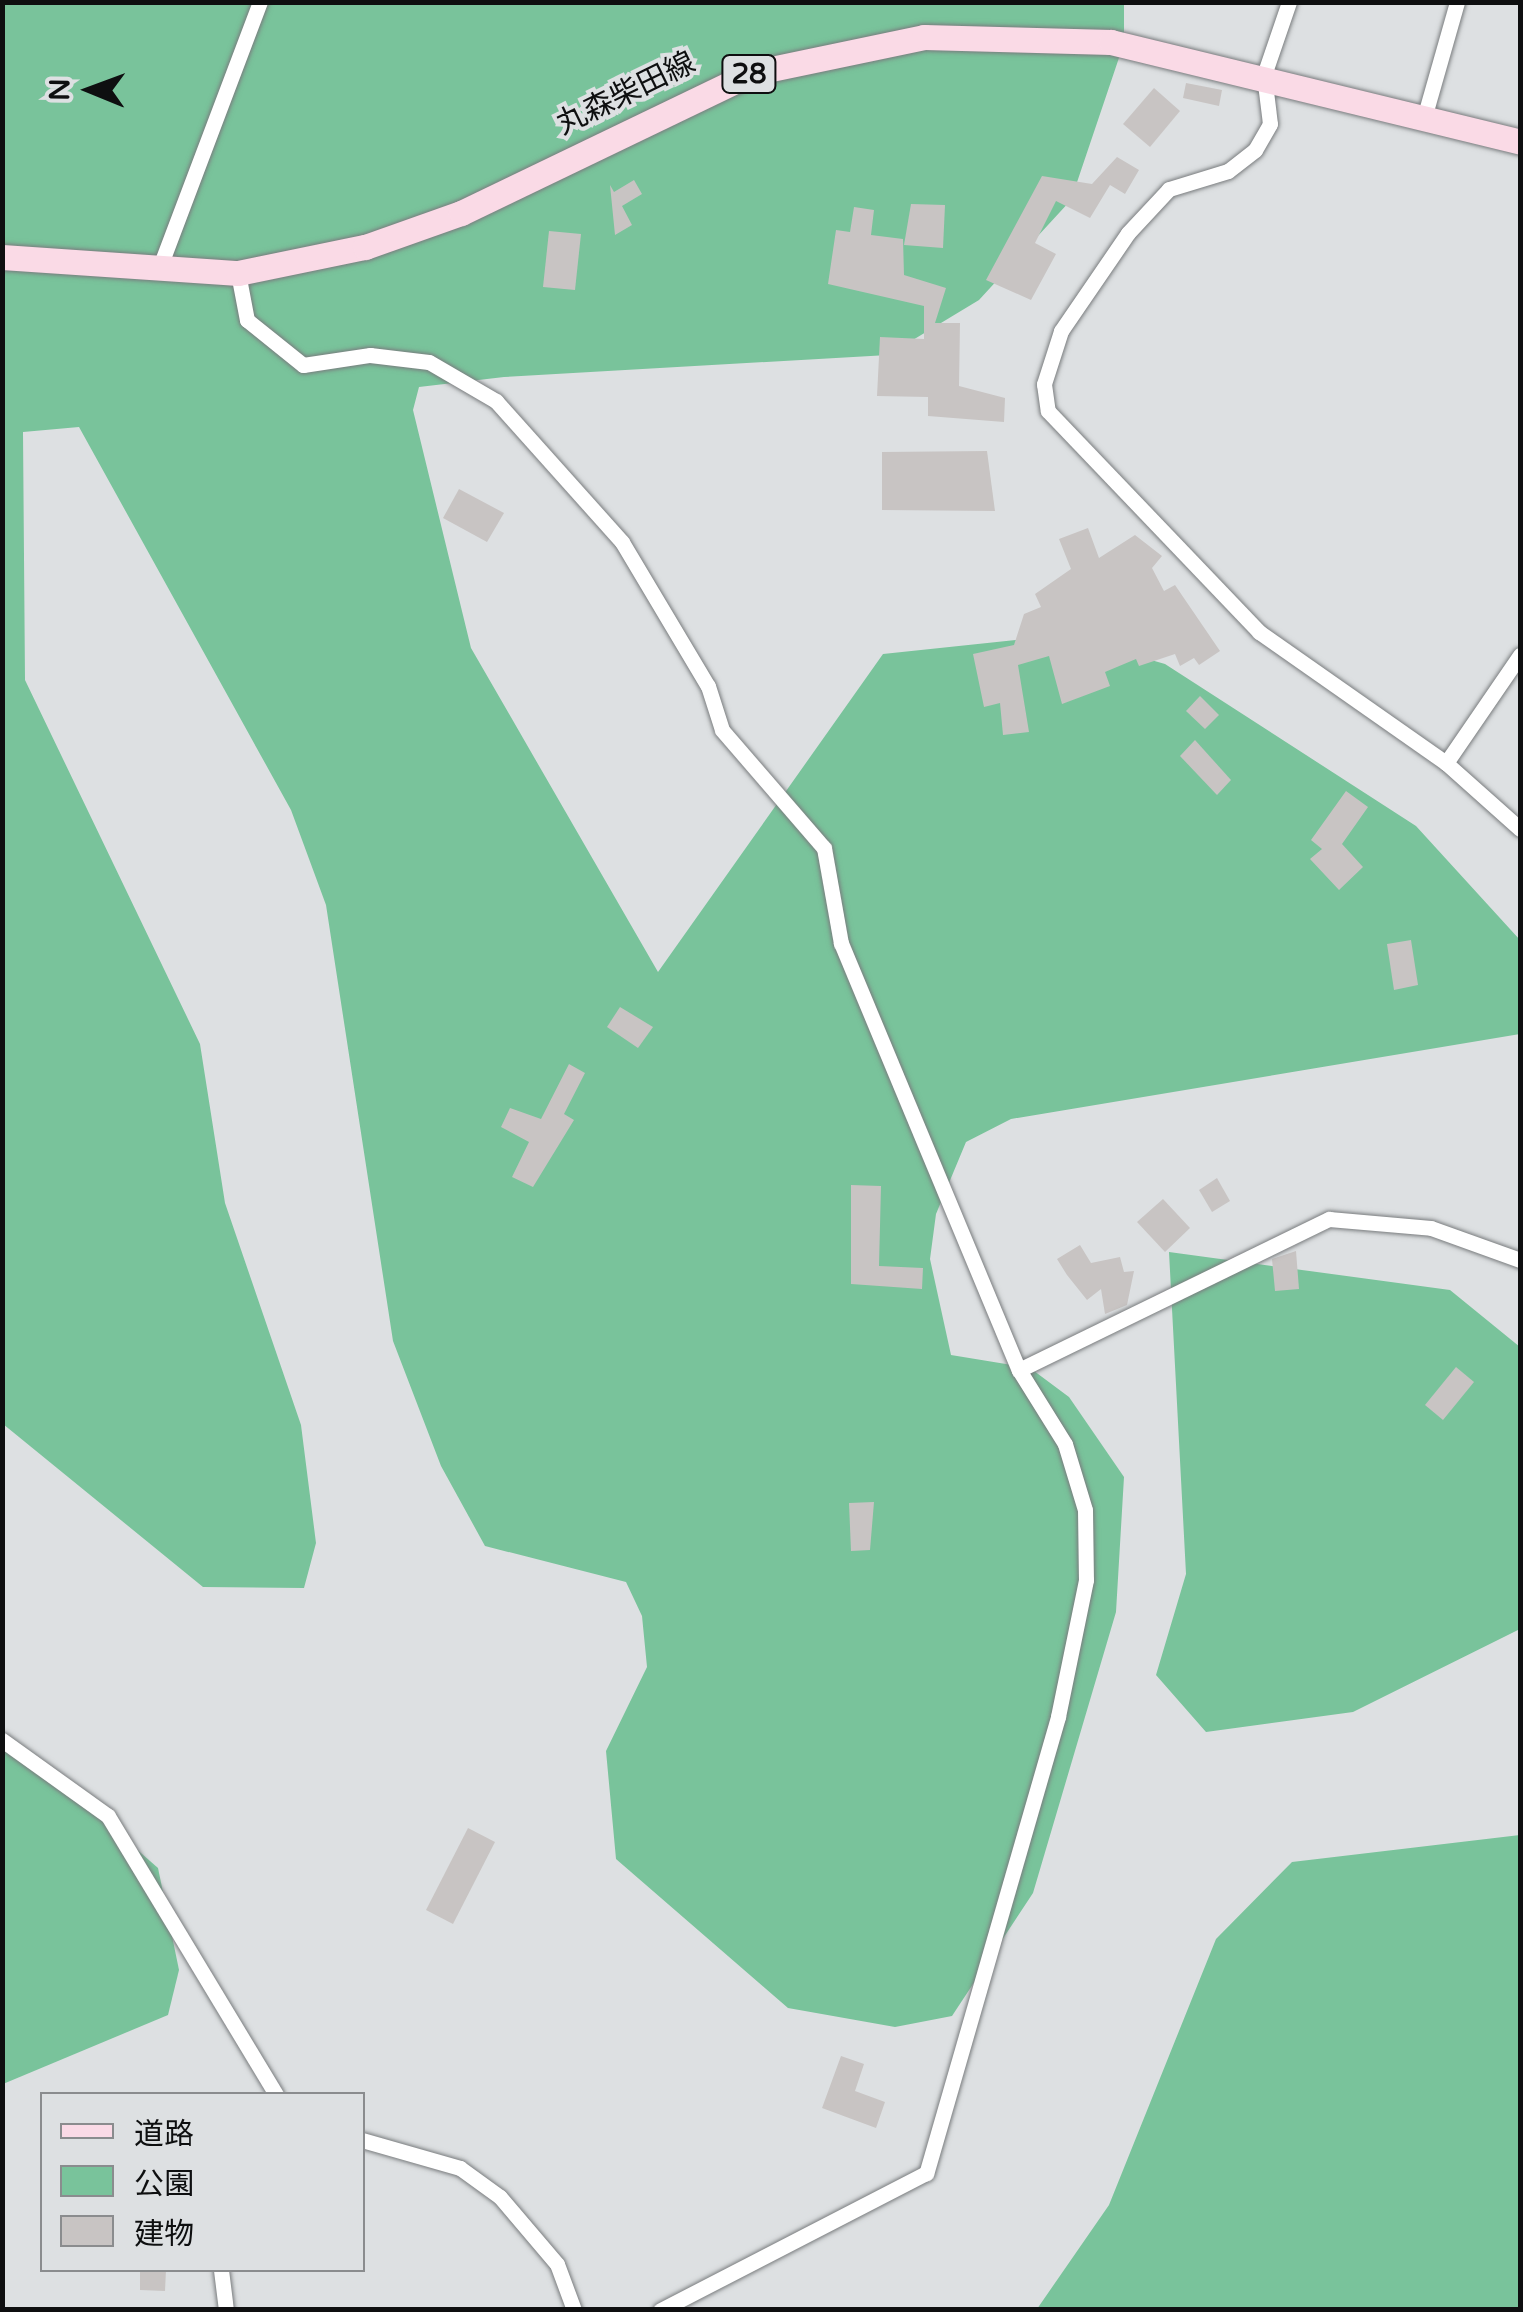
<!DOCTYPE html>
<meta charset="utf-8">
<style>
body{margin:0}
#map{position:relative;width:1523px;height:2312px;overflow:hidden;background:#dde0e2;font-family:"Varela Round","Noto Sans JP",sans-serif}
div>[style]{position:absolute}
.green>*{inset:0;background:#79c39b}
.building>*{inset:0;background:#c8c4c3}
.roads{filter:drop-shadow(0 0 2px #797c7e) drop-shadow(0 0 2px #797c7e)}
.street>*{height:15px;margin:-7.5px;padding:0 7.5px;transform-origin:7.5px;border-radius:7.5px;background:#fff}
.primary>*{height:25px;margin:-12.5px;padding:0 12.5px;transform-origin:12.5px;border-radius:12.5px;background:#fadae6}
span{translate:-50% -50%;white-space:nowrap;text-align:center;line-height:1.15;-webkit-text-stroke:8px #dde0e2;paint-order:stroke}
.shield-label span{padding:2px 8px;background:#dde0e2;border:2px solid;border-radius:8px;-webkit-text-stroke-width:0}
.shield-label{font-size:28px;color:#0e0f10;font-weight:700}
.street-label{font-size:30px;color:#0e0f10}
.frame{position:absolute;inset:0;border:5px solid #0e0f10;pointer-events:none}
.legend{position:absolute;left:40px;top:2092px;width:325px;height:180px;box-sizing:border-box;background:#dde0e2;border:2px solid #8a8c8e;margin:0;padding:12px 18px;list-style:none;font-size:30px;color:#0e0f10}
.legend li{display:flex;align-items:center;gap:20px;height:50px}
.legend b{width:50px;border:2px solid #8a8c8e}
.north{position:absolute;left:40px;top:40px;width:100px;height:100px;-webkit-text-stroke:8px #dde0e2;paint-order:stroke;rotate:271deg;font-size:28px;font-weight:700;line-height:40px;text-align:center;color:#0e0f10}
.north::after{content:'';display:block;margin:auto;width:35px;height:45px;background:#0e0f10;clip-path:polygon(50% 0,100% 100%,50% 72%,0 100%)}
</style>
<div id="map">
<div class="green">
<i style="clip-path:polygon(2px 3px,1124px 3px,1124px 43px,1071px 200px,979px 300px,888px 355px,504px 377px,419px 387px,413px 410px,471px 648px,658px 972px,883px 654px,1064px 635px,1165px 664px,1416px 826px,1520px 940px,1520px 1034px,1011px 1119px,966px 1142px,936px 1214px,930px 1259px,951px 1355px,1030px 1368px,1069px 1397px,1124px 1477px,1116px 1612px,1033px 1893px,952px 2016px,895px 2027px,788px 2008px,616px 1859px,606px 1751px,647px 1667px,642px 1616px,626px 1582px,485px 1546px,441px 1466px,393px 1341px,326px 905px,291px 810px,79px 427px,23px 432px,25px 680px,200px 1044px,225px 1203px,301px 1425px,316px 1543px,304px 1588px,203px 1587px,3px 1424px)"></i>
<i style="clip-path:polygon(1169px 1252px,1450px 1290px,1520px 1347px,1520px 1629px,1353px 1712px,1206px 1732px,1156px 1675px,1186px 1574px)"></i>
<i style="clip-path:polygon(3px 1732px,158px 1868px,179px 1970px,168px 2015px,3px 2084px)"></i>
<i style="clip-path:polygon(1520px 1835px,1520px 2309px,1037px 2309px,1109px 2205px,1216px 1939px,1292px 1862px)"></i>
</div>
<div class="building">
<i style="clip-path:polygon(1186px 83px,1222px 90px,1219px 106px,1183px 98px)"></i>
<i style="clip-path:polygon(1154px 88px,1180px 111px,1150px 147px,1123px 124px)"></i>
<i style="clip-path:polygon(1117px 157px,1139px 170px,1125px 194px,1110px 185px,1090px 218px,1056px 201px,1035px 243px,1056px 254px,1031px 300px,986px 280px,1042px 176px,1092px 184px)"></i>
<i style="clip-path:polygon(634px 180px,642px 194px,622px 206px,632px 225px,615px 235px,610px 185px,614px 192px)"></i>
<i style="clip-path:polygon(911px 204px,945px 205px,943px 248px,904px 245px)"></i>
<i style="clip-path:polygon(854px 207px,874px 210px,871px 235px,903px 239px,904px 275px,946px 288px,935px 323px,960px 323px,959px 386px,1005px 398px,1004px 422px,928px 416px,928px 397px,877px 396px,880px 337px,924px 339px,924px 306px,828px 284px,836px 230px,850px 232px)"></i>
<i style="clip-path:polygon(549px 231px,581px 234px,575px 290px,543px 287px)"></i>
<i style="clip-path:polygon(987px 451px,995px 511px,882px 510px,882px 452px)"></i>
<i style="clip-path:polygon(459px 489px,504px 513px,487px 542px,443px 518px)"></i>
<i style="clip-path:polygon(1088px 528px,1099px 558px,1135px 535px,1162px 556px,1152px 568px,1164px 591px,1175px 585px,1220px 651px,1199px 665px,1194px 658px,1180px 666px,1175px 654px,1139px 666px,1136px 659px,1105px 672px,1110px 686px,1062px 704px,1049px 656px,1018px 665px,1029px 732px,1003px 735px,1000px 703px,984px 707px,973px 654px,1014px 645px,1024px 614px,1041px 607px,1035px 594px,1071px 569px,1059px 539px)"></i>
<i style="clip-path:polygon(1200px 696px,1219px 715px,1205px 729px,1186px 711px)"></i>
<i style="clip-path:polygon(1195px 740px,1231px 780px,1217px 795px,1180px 756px)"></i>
<i style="clip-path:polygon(1346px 791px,1368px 807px,1342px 844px,1363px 867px,1339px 890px,1310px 859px,1322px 849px,1311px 840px)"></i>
<i style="clip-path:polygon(1411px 940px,1418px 985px,1394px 990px,1387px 944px)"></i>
<i style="clip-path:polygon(620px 1007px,653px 1027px,638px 1048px,607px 1027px)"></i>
<i style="clip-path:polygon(569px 1064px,585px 1073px,564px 1114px,574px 1120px,533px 1187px,512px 1177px,529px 1142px,501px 1127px,510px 1108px,541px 1119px)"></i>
<i style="clip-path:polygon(1217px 1178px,1230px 1201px,1212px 1212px,1199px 1190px)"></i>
<i style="clip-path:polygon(851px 1185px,881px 1186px,879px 1266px,923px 1268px,922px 1289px,851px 1284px)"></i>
<i style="clip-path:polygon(1163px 1199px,1190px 1228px,1165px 1252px,1137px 1222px)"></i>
<i style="clip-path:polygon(1080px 1245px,1091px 1263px,1120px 1257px,1124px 1272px,1134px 1271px,1127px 1305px,1105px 1314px,1101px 1289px,1087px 1300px,1067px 1275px,1057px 1259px)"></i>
<i style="clip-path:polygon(1296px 1251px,1299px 1289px,1275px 1291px,1272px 1259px)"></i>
<i style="clip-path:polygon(1456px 1367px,1474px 1382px,1443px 1420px,1425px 1405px)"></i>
<i style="clip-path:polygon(874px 1502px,870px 1550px,851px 1551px,849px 1503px)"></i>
<i style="clip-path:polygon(468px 1828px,495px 1842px,453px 1924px,426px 1910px)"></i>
<i style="clip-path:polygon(841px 2056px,864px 2064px,855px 2091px,885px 2102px,876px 2128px,822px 2108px)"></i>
<i style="clip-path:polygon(140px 2270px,166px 2270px,165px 2291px,140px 2290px)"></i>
</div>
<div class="roads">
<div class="street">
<i style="left:1289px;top:2px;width:77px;rotate:108.9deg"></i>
<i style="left:1264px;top:75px;width:49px;rotate:83deg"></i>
<i style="left:1270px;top:124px;width:30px;rotate:120deg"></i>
<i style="left:1255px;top:150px;width:34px;rotate:142deg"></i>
<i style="left:1228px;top:171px;width:62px;rotate:163deg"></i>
<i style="left:1169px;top:189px;width:60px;rotate:133deg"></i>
<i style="left:1128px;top:233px;width:119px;rotate:124.4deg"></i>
<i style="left:1061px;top:331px;width:56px;rotate:107.8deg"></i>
<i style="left:1044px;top:384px;width:27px;rotate:82deg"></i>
<i style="left:1048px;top:411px;width:306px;rotate:46.3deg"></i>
<i style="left:1259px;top:632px;width:228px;rotate:35deg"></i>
<i style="left:1446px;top:763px;width:99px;rotate:41.7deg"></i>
<i style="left:1424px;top:118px;width:121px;rotate:-74.1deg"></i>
<i style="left:159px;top:269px;width:285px;rotate:-69.3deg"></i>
<i style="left:238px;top:273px;width:48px;rotate:79.2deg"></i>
<i style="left:247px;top:320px;width:72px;rotate:38.8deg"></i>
<i style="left:303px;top:365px;width:68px;rotate:-8.5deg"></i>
<i style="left:370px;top:355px;width:59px;rotate:6.8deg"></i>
<i style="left:429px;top:362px;width:78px;rotate:30.2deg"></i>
<i style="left:496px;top:401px;width:189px;rotate:48.2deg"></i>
<i style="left:622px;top:542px;width:168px;rotate:59.2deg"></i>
<i style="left:708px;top:686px;width:46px;rotate:72.3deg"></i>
<i style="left:722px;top:730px;width:156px;rotate:49.2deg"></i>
<i style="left:824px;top:848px;width:97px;rotate:79.9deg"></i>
<i style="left:841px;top:943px;width:463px;rotate:67.4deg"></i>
<i style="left:1019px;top:1370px;width:87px;rotate:58.1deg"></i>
<i style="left:1065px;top:1444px;width:69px;rotate:73.1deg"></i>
<i style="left:1085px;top:1510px;width:70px;rotate:89.2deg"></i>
<i style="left:1086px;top:1580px;width:140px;rotate:101.6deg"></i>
<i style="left:1058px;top:1717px;width:475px;rotate:106.1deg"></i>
<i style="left:926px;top:2173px;width:299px;rotate:152.7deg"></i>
<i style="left:1446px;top:763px;width:131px;rotate:-55.6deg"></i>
<i style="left:1019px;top:1370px;width:345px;rotate:-26deg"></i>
<i style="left:1329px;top:1219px;width:102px;rotate:5deg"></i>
<i style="left:1431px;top:1228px;width:95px;rotate:19.8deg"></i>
<i style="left:2px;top:1740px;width:130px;rotate:35.6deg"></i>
<i style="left:108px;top:1816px;width:325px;rotate:58.9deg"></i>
<i style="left:362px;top:2140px;width:102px;rotate:15.9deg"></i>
<i style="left:460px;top:2168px;width:49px;rotate:35.9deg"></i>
<i style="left:500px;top:2197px;width:88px;rotate:49.6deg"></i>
<i style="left:557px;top:2264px;width:49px;rotate:69.7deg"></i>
<i style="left:221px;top:2270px;width:40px;rotate:82.9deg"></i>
</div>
<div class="primary">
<i style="left:2px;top:257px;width:237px;rotate:3.9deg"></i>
<i style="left:238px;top:273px;width:130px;rotate:-11.6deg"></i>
<i style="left:365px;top:247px;width:102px;rotate:-19.5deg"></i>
<i style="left:461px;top:213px;width:323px;rotate:-25.7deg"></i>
<i style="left:752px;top:73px;width:176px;rotate:-11.8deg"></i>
<i style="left:924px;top:37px;width:187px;rotate:1.5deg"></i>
<i style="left:1111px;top:42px;width:421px;rotate:13.7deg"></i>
</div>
</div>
<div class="shield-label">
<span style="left:749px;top:74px">28</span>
</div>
<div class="street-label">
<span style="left:626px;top:94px;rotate:-26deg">丸森柴田線</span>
</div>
<div class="frame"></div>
<ul class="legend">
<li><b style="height:12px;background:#fadae6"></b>道路</li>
<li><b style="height:28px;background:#79c39b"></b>公園</li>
<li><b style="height:28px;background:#c8c4c3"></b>建物</li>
</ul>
<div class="north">N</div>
</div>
